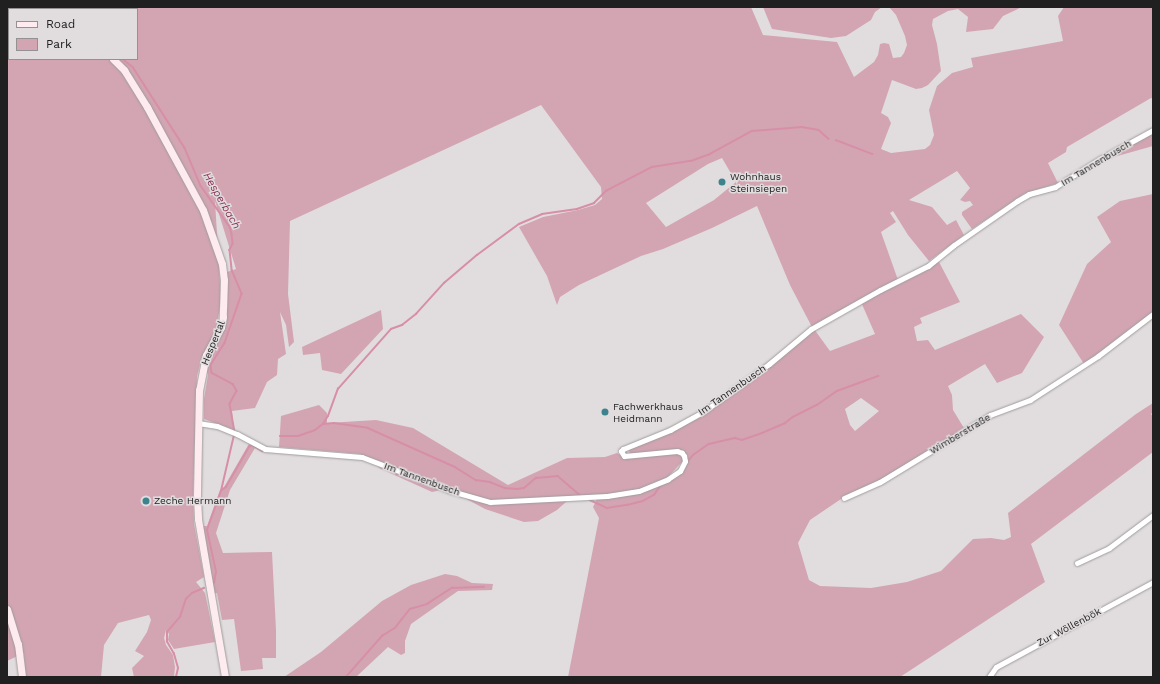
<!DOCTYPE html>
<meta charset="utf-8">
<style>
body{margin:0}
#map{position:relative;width:1160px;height:684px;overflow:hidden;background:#e1ddde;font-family:"Work Sans",sans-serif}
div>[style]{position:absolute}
.green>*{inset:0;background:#d3a5b3}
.stream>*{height:1.5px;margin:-0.75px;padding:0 0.75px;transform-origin:0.75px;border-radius:0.75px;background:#d78fa7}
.roads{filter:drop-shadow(0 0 1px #a09c9d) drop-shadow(0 0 1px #a09c9d)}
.street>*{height:5px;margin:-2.5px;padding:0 2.5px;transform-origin:2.5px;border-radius:2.5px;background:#fff}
.secondary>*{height:7px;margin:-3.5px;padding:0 3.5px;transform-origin:3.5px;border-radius:3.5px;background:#fdebf0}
.dots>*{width:11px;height:11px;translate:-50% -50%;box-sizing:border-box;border:2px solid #e1ddde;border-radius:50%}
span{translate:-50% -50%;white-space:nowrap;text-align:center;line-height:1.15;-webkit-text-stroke:3px #e1ddde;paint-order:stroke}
.street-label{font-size:10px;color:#212020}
.poi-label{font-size:10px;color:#212020}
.left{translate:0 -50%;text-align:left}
.water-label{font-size:11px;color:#893456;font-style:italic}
.frame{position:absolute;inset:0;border:8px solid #212020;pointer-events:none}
.legend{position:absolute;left:8px;top:8px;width:130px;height:52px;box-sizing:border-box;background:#e1ddde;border:1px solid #949192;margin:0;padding:5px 7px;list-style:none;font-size:12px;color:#212020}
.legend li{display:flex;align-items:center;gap:8px;height:20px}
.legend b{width:20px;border:1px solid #949192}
</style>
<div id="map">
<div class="green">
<i style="clip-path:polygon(evenodd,8px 7px,751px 7px,763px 35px,837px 42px,854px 77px,874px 62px,878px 55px,880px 44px,884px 43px,889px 44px,893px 58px,901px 57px,904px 53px,907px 45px,905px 36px,896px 15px,889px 7px,1022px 7px,1003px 16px,993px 29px,966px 32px,968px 17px,958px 9px,948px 11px,933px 19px,932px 25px,937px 44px,941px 71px,928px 85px,922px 88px,916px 89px,892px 80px,881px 113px,888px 117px,891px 123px,881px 149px,891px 153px,925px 149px,930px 145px,934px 135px,929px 110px,937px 86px,952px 73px,973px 67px,971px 58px,1063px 41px,1058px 16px,1064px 7px,1153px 7px,1153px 99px,1151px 98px,1067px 147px,1066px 152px,1048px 163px,1058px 183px,1024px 194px,972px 229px,962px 215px,962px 212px,973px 205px,970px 201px,965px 202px,960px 200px,970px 188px,957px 171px,909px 200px,932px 207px,947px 225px,956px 220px,964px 235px,929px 261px,908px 235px,893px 211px,890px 213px,896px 222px,881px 232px,898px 280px,938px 260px,960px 302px,920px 318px,922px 323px,914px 327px,917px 341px,928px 340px,935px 350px,1021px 314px,1044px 337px,1022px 373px,997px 383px,985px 364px,948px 386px,952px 395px,953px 410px,964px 428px,880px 480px,841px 499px,810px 520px,798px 543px,809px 580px,820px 586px,871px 588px,907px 582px,941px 571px,973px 539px,991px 538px,1004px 540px,1011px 537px,1008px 513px,1136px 414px,1153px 403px,1153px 412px,1151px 414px,1153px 417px,1153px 452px,1031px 544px,1045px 582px,900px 677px,568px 677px,599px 518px,593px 507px,598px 497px,615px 496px,668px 479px,687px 461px,687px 456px,683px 452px,630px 455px,629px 450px,698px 417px,723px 402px,813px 329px,790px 285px,757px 206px,712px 228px,663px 249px,641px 256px,579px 285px,560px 297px,557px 305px,547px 276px,519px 227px,543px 217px,578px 210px,595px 205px,602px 199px,601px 187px,541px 105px,290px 221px,288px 294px,294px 342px,289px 347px,286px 325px,280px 312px,286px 354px,278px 359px,277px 375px,267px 382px,255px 408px,232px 411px,234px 430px,204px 419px,204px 399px,208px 375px,206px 368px,210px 355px,222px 335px,226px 322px,228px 301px,227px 272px,236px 269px,215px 201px,221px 299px,216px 332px,201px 360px,197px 376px,193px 495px,194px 524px,204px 577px,196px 582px,205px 593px,215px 642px,174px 649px,168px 640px,169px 634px,166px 630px,164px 638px,166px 645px,173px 655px,175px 667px,174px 677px,134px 677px,132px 668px,144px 656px,135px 651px,147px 632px,151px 620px,149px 615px,118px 623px,104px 645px,101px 677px,25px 677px,24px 653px,7px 661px,8px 7px,9px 9px,137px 9px,137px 59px,9px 59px,9px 9px,8px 7px,722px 158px,736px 182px,714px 200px,666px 227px,646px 203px,708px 164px,722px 158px,8px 7px,861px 302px,875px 334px,830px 351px,814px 329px,861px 302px,8px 7px,861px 398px,879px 411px,855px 431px,850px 425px,845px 409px,861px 398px)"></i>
<i style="clip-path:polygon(763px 7px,882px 7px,875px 12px,871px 20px,846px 36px,831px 38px,772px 29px)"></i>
<i style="clip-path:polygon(1153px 131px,1153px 146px,1114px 157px,1112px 153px)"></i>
<i style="clip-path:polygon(1153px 194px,1153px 312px,1084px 364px,1059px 325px,1087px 264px,1111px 242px,1097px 217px,1120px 201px)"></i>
<i style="clip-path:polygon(381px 310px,383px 329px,341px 374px,322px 370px,320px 353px,303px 355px,302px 347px)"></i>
<i style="clip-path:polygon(319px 405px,327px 413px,327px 423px,376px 420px,413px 428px,508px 485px,567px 458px,605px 457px,617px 453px,623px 457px,677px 453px,683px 457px,682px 462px,667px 478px,639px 490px,567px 501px,557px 510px,538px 521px,524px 522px,485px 509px,459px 495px,441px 490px,432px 492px,381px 469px,361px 454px,279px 447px,281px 416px)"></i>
<i style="clip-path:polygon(250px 442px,255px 448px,230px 490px,216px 533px,223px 553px,272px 552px,276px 630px,276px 658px,262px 658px,263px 669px,241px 671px,234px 619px,222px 620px,217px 593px,213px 594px,203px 526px,207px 526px,220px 490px,224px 487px)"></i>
<i style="clip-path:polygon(445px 574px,457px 576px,472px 583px,493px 584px,492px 590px,458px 591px,411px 624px,405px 641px,405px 653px,401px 655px,388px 647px,356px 677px,284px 677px,321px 652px,382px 601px,411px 585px)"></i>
</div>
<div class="stream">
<i style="left:123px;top:59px;width:13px;rotate:39deg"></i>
<i style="left:133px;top:67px;width:96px;rotate:57.3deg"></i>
<i style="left:185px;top:148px;width:41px;rotate:67.2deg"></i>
<i style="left:201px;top:186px;width:50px;rotate:54.7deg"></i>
<i style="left:230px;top:227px;width:7px;rotate:74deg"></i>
<i style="left:232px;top:234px;width:10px;rotate:84deg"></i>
<i style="left:233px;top:244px;width:7px;rotate:117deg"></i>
<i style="left:230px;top:250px;width:20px;rotate:84deg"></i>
<i style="left:232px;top:270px;width:26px;rotate:67deg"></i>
<i style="left:242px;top:294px;width:52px;rotate:109.1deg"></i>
<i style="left:225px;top:343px;width:26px;rotate:122deg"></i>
<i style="left:211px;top:365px;width:8px;rotate:83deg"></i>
<i style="left:212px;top:373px;width:24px;rotate:28deg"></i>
<i style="left:233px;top:384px;width:8px;rotate:60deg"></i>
<i style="left:237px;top:391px;width:15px;rotate:118deg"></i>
<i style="left:230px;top:404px;width:27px;rotate:80deg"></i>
<i style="left:836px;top:140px;width:39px;rotate:21deg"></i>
<i style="left:323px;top:424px;width:9px;rotate:-58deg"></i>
<i style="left:328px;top:416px;width:29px;rotate:-70deg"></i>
<i style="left:338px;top:389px;width:80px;rotate:-48.5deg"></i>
<i style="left:391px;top:329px;width:12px;rotate:-20deg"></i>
<i style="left:402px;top:325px;width:18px;rotate:-38deg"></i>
<i style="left:416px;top:314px;width:42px;rotate:-47.9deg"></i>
<i style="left:444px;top:283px;width:43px;rotate:-40.3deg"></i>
<i style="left:477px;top:255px;width:52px;rotate:-36.4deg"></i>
<i style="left:519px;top:224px;width:25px;rotate:-23deg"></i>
<i style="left:542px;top:214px;width:35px;rotate:-8deg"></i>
<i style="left:577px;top:209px;width:18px;rotate:-19deg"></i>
<i style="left:594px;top:203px;width:17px;rotate:-45deg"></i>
<i style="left:606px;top:191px;width:52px;rotate:-27.6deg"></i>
<i style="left:652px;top:167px;width:39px;rotate:-9deg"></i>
<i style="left:691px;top:161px;width:20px;rotate:-20deg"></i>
<i style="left:710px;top:154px;width:48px;rotate:-28.7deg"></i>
<i style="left:752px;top:131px;width:50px;rotate:-4.6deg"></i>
<i style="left:802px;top:127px;width:17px;rotate:10deg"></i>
<i style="left:819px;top:130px;width:13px;rotate:42deg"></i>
<i style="left:280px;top:436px;width:18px"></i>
<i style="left:298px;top:436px;width:18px;rotate:-19deg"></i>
<i style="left:315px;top:430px;width:10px;rotate:-37deg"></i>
<i style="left:323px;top:424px;width:11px;rotate:-5deg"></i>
<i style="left:334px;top:423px;width:34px;rotate:8deg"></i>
<i style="left:368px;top:428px;width:95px;rotate:24.1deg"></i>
<i style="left:455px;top:467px;width:25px;rotate:32deg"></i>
<i style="left:476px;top:480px;width:14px;rotate:8deg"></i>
<i style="left:490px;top:482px;width:16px;rotate:22deg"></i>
<i style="left:505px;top:488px;width:12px;rotate:5deg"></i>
<i style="left:517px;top:489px;width:7px;rotate:-8deg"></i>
<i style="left:524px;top:488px;width:16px;rotate:-40deg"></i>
<i style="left:536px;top:478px;width:22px;rotate:-5deg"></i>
<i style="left:558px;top:476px;width:29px;rotate:41deg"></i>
<i style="left:685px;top:465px;width:13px;rotate:-51deg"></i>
<i style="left:693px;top:455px;width:19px;rotate:-35deg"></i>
<i style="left:709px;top:444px;width:27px;rotate:-13deg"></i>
<i style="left:735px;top:438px;width:7px;rotate:16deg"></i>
<i style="left:742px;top:440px;width:21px;rotate:-19deg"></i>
<i style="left:762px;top:433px;width:25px;rotate:-23deg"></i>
<i style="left:785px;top:423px;width:10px;rotate:-37deg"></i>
<i style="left:793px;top:417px;width:27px;rotate:-27deg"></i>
<i style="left:817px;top:405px;width:24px;rotate:-35deg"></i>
<i style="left:837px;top:391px;width:44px;rotate:-20.1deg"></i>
<i style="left:222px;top:490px;width:5px;rotate:-37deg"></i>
<i style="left:226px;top:487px;width:46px;rotate:-60.1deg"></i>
<i style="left:249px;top:447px;width:4px;rotate:-34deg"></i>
<i style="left:252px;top:445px;width:12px;rotate:31deg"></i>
<i style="left:590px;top:500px;width:19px;rotate:25deg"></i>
<i style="left:607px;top:508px;width:20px;rotate:-9deg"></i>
<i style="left:627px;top:505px;width:16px;rotate:-14deg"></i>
<i style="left:643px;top:501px;width:13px;rotate:-29deg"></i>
<i style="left:654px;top:495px;width:12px;rotate:-55deg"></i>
<i style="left:214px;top:583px;width:11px;rotate:-80deg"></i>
<i style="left:216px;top:572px;width:43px;rotate:-102.1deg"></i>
<i style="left:207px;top:530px;width:41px;rotate:-70.3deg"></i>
<i style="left:221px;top:491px;width:57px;rotate:-76.9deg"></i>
<i style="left:176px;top:677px;width:9px;rotate:-77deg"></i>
<i style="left:178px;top:668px;width:15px;rotate:-106deg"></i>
<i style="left:174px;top:654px;width:14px;rotate:-120deg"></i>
<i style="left:167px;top:642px;width:10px;rotate:-90deg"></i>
<i style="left:167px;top:632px;width:20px;rotate:-49deg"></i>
<i style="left:180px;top:617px;width:19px;rotate:-72deg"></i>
<i style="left:186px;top:599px;width:8px;rotate:-45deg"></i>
<i style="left:192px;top:593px;width:13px;rotate:-23deg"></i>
<i style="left:346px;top:677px;width:55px;rotate:-48.7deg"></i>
<i style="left:382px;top:636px;width:15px;rotate:-32deg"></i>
<i style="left:395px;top:628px;width:24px;rotate:-52deg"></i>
<i style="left:410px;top:609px;width:18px;rotate:-16deg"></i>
<i style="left:427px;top:604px;width:30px;rotate:-33deg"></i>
<i style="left:452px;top:588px;width:32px;rotate:-2deg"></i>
</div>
<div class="roads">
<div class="street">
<i style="left:7px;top:8px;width:1px;rotate:-45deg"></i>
<i style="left:198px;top:423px;width:19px;rotate:9deg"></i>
<i style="left:217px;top:426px;width:22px;rotate:22deg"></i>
<i style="left:237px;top:434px;width:32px;rotate:28deg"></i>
<i style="left:265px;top:449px;width:97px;rotate:4.7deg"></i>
<i style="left:362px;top:457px;width:95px;rotate:20.9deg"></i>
<i style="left:451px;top:491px;width:41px;rotate:15.8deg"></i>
<i style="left:490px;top:502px;width:117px;rotate:-2.9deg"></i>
<i style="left:607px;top:496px;width:32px;rotate:-9deg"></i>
<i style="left:639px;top:491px;width:31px;rotate:-22deg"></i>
<i style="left:668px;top:479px;width:14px;rotate:-34deg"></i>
<i style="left:680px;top:471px;width:11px;rotate:-63deg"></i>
<i style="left:685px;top:461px;width:5px;rotate:-101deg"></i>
<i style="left:684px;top:456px;width:4px;rotate:-124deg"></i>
<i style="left:682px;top:453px;width:5px;rotate:-158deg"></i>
<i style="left:677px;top:451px;width:53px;rotate:174.6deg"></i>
<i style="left:624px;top:456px;width:6px;rotate:-121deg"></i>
<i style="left:621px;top:451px;width:3px;rotate:-45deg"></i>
<i style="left:623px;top:449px;width:51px;rotate:-22deg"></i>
<i style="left:670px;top:430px;width:38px;rotate:-29deg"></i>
<i style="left:703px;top:412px;width:82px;rotate:-36deg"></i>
<i style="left:769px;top:364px;width:55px;rotate:-39.8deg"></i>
<i style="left:811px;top:329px;width:79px;rotate:-29.5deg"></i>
<i style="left:880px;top:290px;width:54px;rotate:-26.6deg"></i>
<i style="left:928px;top:266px;width:33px;rotate:-39deg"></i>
<i style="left:954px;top:245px;width:77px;rotate:-34.9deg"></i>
<i style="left:1017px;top:201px;width:14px;rotate:-30deg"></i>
<i style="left:1029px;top:194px;width:27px;rotate:-15deg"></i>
<i style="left:1055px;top:187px;width:53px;rotate:-31.9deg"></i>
<i style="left:1100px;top:159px;width:60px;rotate:-28.7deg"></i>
<i style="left:844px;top:498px;width:39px;rotate:-24deg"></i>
<i style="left:880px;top:482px;width:129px;rotate:-31.3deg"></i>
<i style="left:990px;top:415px;width:43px;rotate:-20.6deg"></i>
<i style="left:1030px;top:400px;width:81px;rotate:-32.9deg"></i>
<i style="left:1098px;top:356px;width:69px;rotate:-37.4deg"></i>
<i style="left:1077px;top:563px;width:35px;rotate:-25deg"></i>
<i style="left:1109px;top:548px;width:55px;rotate:-36.9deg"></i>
<i style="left:989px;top:677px;width:12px;rotate:-55deg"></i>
<i style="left:996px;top:667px;width:179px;rotate:-28.4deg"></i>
</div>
<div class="secondary">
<i style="left:7px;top:20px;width:2px;rotate:27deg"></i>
<i style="left:113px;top:59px;width:16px;rotate:45deg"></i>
<i style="left:124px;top:70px;width:44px;rotate:58.1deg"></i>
<i style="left:147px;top:107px;width:117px;rotate:61.5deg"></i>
<i style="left:203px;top:210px;width:57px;rotate:70.6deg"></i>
<i style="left:222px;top:264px;width:16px;rotate:83deg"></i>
<i style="left:224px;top:280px;width:37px;rotate:92deg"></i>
<i style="left:223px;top:317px;width:10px;rotate:101deg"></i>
<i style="left:221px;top:327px;width:32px;rotate:118deg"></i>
<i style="left:206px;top:355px;width:36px;rotate:101deg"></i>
<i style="left:199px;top:390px;width:108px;rotate:91.1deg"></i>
<i style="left:197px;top:498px;width:21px;rotate:87deg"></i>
<i style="left:198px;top:519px;width:160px;rotate:80.3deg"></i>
<i style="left:7px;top:609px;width:37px;rotate:73deg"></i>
<i style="left:18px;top:644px;width:33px;rotate:83deg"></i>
</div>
</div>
<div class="dots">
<i style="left:722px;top:182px;background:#3d838d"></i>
<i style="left:605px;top:412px;background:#3d838d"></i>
<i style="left:146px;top:501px;background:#3d838d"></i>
</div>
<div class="street-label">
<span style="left:1096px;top:163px;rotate:-31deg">Im Tannenbusch</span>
<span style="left:213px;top:343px;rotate:-68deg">Hespertal</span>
<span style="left:732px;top:390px;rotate:-35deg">Im Tannenbusch</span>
<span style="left:960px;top:434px;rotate:-31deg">Wimberstraße</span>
<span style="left:422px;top:479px;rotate:20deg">Im Tannenbusch</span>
<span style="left:1069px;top:627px;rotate:-28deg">Zur Wöllenbök</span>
</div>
<div class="poi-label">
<span class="left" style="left:730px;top:182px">Wohnhaus<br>Steinsiepen</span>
<span class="left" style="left:613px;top:412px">Fachwerkhaus<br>Heidmann</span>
<span class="left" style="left:154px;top:501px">Zeche Hermann</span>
</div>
<div class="water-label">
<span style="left:221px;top:201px;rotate:60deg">Hesperbach</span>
</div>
<div class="frame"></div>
<ul class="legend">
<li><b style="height:5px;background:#fdebf0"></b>Road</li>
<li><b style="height:11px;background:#d3a5b3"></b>Park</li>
</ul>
</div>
